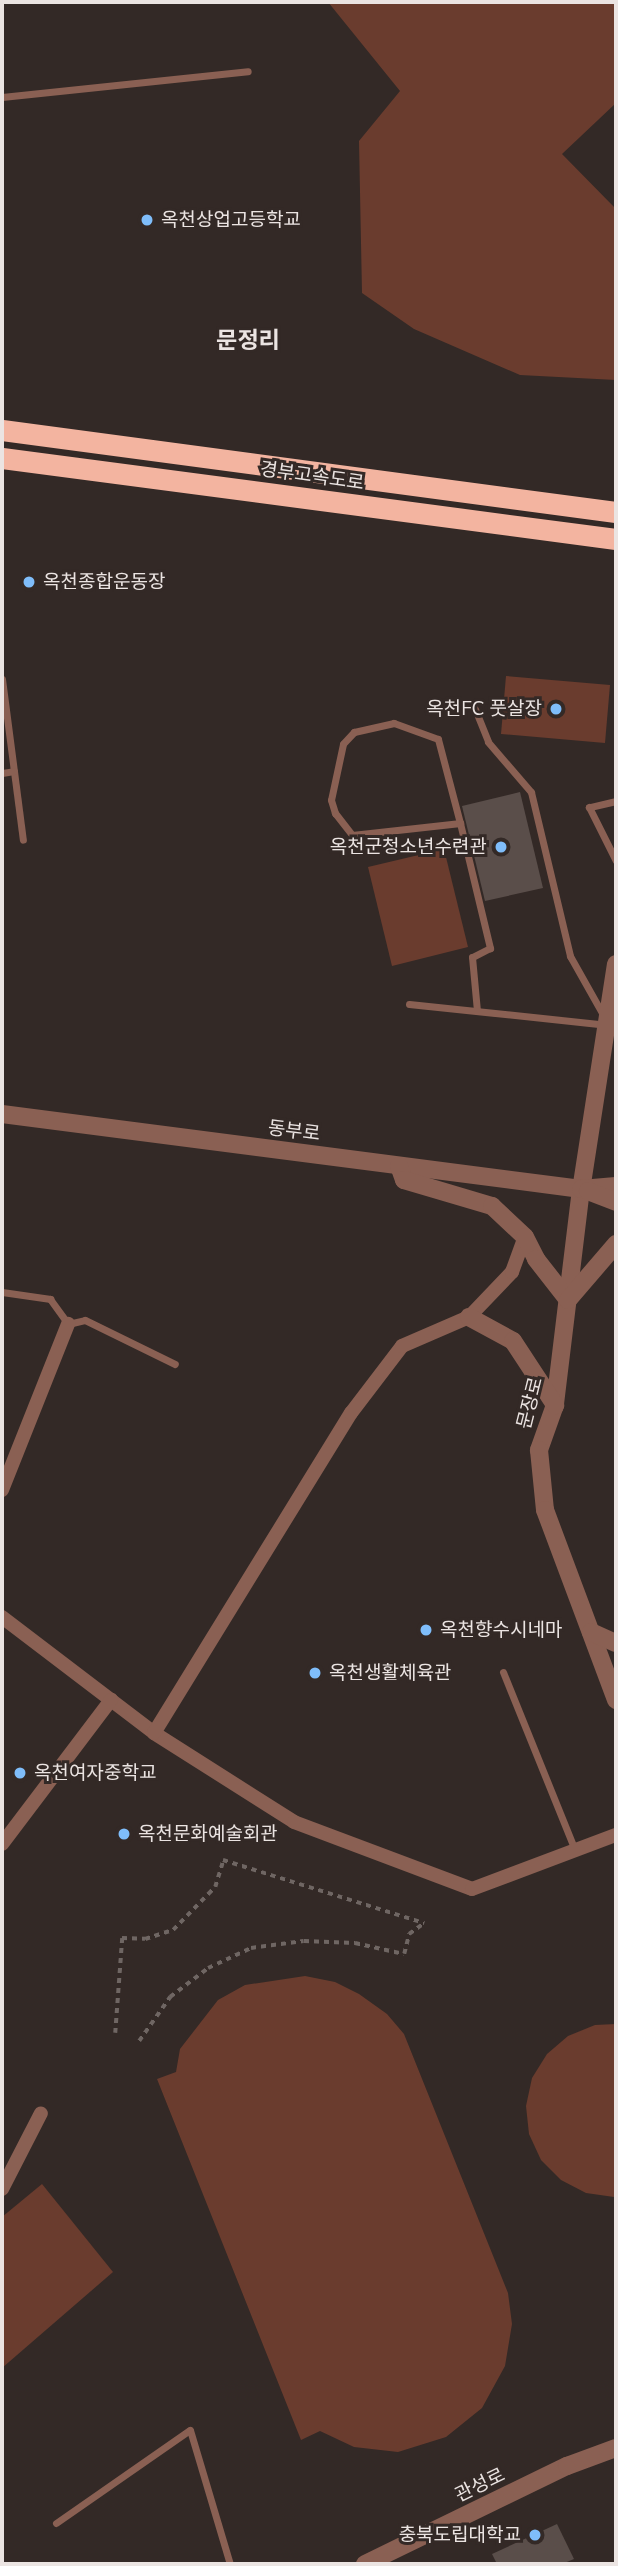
<!DOCTYPE html>
<meta charset="utf-8">
<style>
body{margin:0}
#map{position:relative;width:618px;height:2566px;overflow:hidden;background:#332926;font-family:Mulish,"Noto Sans KR",sans-serif}
div>[style]{position:absolute}
.green>*{inset:0;background:#6a3c2e}
.building>*{inset:0;background:#5a4e4a}
.path>*{height:3.5px;margin-top:-1.75px;transform-origin:0;background:repeating-linear-gradient(90deg,#6f6663 0 5px,transparent 0 10px)}
.service>*{height:7px;margin:-3.5px;padding:0 3.5px;transform-origin:3.5px;border-radius:3.5px;background:#8a6053}
.minor>*{height:14px;margin:-7px;padding:0 7px;transform-origin:7px;border-radius:7px;background:#8a6053}
.tertiary>*{height:18px;margin:-9px;padding:0 9px;transform-origin:9px;border-radius:9px;background:#8a6053}
.motorway>*{height:21px;margin:-10.5px;padding:0 10.5px;transform-origin:10.5px;border-radius:10.5px;background:#f3b4a0}
.dots>*{width:19px;height:19px;translate:-50% -50%;box-sizing:border-box;border:4px solid #332926;border-radius:50%}
span{translate:-50% -50%;white-space:nowrap;text-align:center;line-height:1.15;-webkit-text-stroke:6px #332926;paint-order:stroke}
.poi-label{font-size:19px;color:#ebe4e2}
.left{translate:0 -50%;text-align:left}
.right{translate:-100% -50%;text-align:right}
.street-label{font-size:19px;color:#ebe4e2}
.quarter-label{font-size:23px;color:#ebe4e2;font-weight:700}
.frame{position:absolute;inset:0;border:4px solid #ebe4e2;pointer-events:none}
</style>
<div id="map">
<div class="green">
<i style="clip-path:polygon(328px 2px,616px 2px,616px 103px,562px 154px,616px 209px,616px 380px,520px 375px,414px 329px,362px 293px,359px 141px,400px 91px)"></i>
<i style="clip-path:polygon(506px 676px,610px 685px,605px 743px,501px 734px)"></i>
<i style="clip-path:polygon(444px 849px,468px 947px,392px 966px,368px 867px)"></i>
<i style="clip-path:polygon(305px 1976px,335px 1982px,359px 1994px,387px 2014px,404px 2034px,508px 2293px,512px 2324px,505px 2366px,482px 2408px,446px 2437px,398px 2452px,354px 2447px,320px 2431px,301px 2440px,157px 2079px,176px 2072px,180px 2049px,218px 2000px,245px 1985px)"></i>
<i style="clip-path:polygon(616px 2024px,616px 2197px,614px 2197px,586px 2193px,561px 2180px,541px 2160px,529px 2134px,526px 2106px,532px 2078px,547px 2054px,568px 2036px,595px 2025px)"></i>
<i style="clip-path:polygon(42px 2184px,113px 2272px,2px 2368px,2px 2217px)"></i>
</div>
<div class="building">
<i style="clip-path:polygon(520px 792px,543px 888px,485px 901px,462px 806px)"></i>
<i style="clip-path:polygon(557px 2524px,574px 2559px,562px 2564px,497px 2564px,492px 2554px)"></i>
</div>
<div class="path">
<i style="left:115px;top:2033px;width:95px;rotate:-85.8deg"></i>
<i style="left:122px;top:1938px;width:23px;rotate:2deg"></i>
<i style="left:145px;top:1939px;width:29px;rotate:-18deg"></i>
<i style="left:173px;top:1930px;width:60px;rotate:-45.7deg"></i>
<i style="left:215px;top:1887px;width:28px;rotate:-73deg"></i>
<i style="left:223px;top:1860px;width:211px;rotate:17.4deg"></i>
<i style="left:139px;top:2041px;width:54px;rotate:-54.8deg"></i>
<i style="left:170px;top:1997px;width:48px;rotate:-37.3deg"></i>
<i style="left:208px;top:1968px;width:47px;rotate:-24.9deg"></i>
<i style="left:251px;top:1948px;width:53px;rotate:-7.5deg"></i>
<i style="left:304px;top:1941px;width:51px;rotate:2.2deg"></i>
<i style="left:355px;top:1943px;width:50px;rotate:12.7deg"></i>
<i style="left:404px;top:1954px;width:21px;rotate:-76deg"></i>
<i style="left:409px;top:1934px;width:19px;rotate:-36deg"></i>
</div>
<div class="service">
<i style="left:2px;top:97px;width:247px;rotate:-6deg"></i>
<i style="left:2px;top:679px;width:162px;rotate:82.6deg"></i>
<i style="left:475px;top:709px;width:35px;rotate:68deg"></i>
<i style="left:488px;top:742px;width:66px;rotate:49.3deg"></i>
<i style="left:531px;top:792px;width:169px;rotate:76.6deg"></i>
<i style="left:570px;top:956px;width:71px;rotate:60.6deg"></i>
<i style="left:2px;top:773px;width:12px;rotate:-9deg"></i>
<i style="left:616px;top:801px;width:28px;rotate:167deg"></i>
<i style="left:589px;top:807px;width:60px;rotate:63.4deg"></i>
<i style="left:460px;top:823px;width:87px;rotate:-104.7deg"></i>
<i style="left:438px;top:739px;width:47px;rotate:-160deg"></i>
<i style="left:394px;top:723px;width:41px;rotate:167.3deg"></i>
<i style="left:354px;top:732px;width:16px;rotate:133deg"></i>
<i style="left:343px;top:744px;width:57px;rotate:102.1deg"></i>
<i style="left:331px;top:800px;width:14px;rotate:73deg"></i>
<i style="left:335px;top:813px;width:28px;rotate:52deg"></i>
<i style="left:352px;top:835px;width:109px;rotate:-6.3deg"></i>
<i style="left:460px;top:823px;width:129px;rotate:76.5deg"></i>
<i style="left:490px;top:948px;width:20px;rotate:153deg"></i>
<i style="left:472px;top:957px;width:54px;rotate:84.7deg"></i>
<i style="left:409px;top:1004px;width:200px;rotate:6deg"></i>
<i style="left:2px;top:1292px;width:49px;rotate:8.3deg"></i>
<i style="left:50px;top:1299px;width:31px;rotate:54deg"></i>
<i style="left:68px;top:1324px;width:17px;rotate:-13deg"></i>
<i style="left:85px;top:1320px;width:100px;rotate:26.1deg"></i>
<i style="left:503px;top:1672px;width:192px;rotate:68deg"></i>
<i style="left:56px;top:2523px;width:163px;rotate:-34.8deg"></i>
<i style="left:190px;top:2430px;width:140px;rotate:73.4deg"></i>
</div>
<div class="minor">
<i style="left:2px;top:1490px;width:179px;rotate:-68.3deg"></i>
<i style="left:2px;top:1617px;width:191px;rotate:37.3deg"></i>
<i style="left:154px;top:1733px;width:166px;rotate:32.4deg"></i>
<i style="left:294px;top:1822px;width:190px;rotate:20.6deg"></i>
<i style="left:472px;top:1889px;width:154px;rotate:-20.6deg"></i>
<i style="left:154px;top:1733px;width:376px;rotate:-58.4deg"></i>
<i style="left:351px;top:1413px;width:84px;rotate:-52.7deg"></i>
<i style="left:402px;top:1346px;width:73px;rotate:-23.4deg"></i>
<i style="left:469px;top:1317px;width:62px;rotate:-46.3deg"></i>
<i style="left:512px;top:1272px;width:37px;rotate:-70deg"></i>
<i style="left:2px;top:1844px;width:181px;rotate:-52.9deg"></i>
<i style="left:2px;top:2189px;width:85px;rotate:-62.8deg"></i>
</div>
<div class="tertiary">
<i style="left:616px;top:964px;width:228px;rotate:98.8deg"></i>
<i style="left:581px;top:1189px;width:218px;rotate:96.9deg"></i>
<i style="left:555px;top:1405px;width:48px;rotate:109.6deg"></i>
<i style="left:539px;top:1450px;width:60px;rotate:84.3deg"></i>
<i style="left:545px;top:1510px;width:203px;rotate:69.5deg"></i>
<i style="left:2px;top:1114px;width:584px;rotate:7.38deg"></i>
<i style="left:581px;top:1189px;width:35px;rotate:-5deg"></i>
<i style="left:399px;top:1166px;width:15px;rotate:70deg"></i>
<i style="left:404px;top:1180px;width:92px;rotate:16.5deg"></i>
<i style="left:492px;top:1206px;width:45px;rotate:43.2deg"></i>
<i style="left:525px;top:1237px;width:25px;rotate:63deg"></i>
<i style="left:536px;top:1259px;width:52px;rotate:52deg"></i>
<i style="left:588px;top:1191px;width:30px;rotate:21deg"></i>
<i style="left:568px;top:1300px;width:74px;rotate:-49.4deg"></i>
<i style="left:469px;top:1317px;width:50px;rotate:28.6deg"></i>
<i style="left:513px;top:1341px;width:77px;rotate:56.7deg"></i>
<i style="left:591px;top:1632px;width:27px;rotate:24deg"></i>
<i style="left:365px;top:2564px;width:225px;rotate:-25.9deg"></i>
<i style="left:567px;top:2466px;width:52px;rotate:-20.2deg"></i>
</div>
<div class="motorway">
<i style="left:2px;top:430px;width:619px;rotate:7.61deg"></i>
<i style="left:2px;top:458px;width:619px;rotate:7.52deg"></i>
</div>
<div class="dots">
<i style="left:147px;top:220px;background:#7fbdfa"></i>
<i style="left:29px;top:582px;background:#7fbdfa"></i>
<i style="left:556px;top:709px;background:#7fbdfa"></i>
<i style="left:501px;top:847px;background:#7fbdfa"></i>
<i style="left:426px;top:1630px;background:#7fbdfa"></i>
<i style="left:315px;top:1673px;background:#7fbdfa"></i>
<i style="left:20px;top:1773px;background:#7fbdfa"></i>
<i style="left:124px;top:1834px;background:#7fbdfa"></i>
<i style="left:535px;top:2535px;background:#7fbdfa"></i>
</div>
<div class="poi-label">
<span class="left" style="left:161px;top:220px">옥천상업고등학교</span>
<span class="left" style="left:43px;top:582px">옥천종합운동장</span>
<span class="right" style="left:542px;top:709px">옥천FC 풋살장</span>
<span class="right" style="left:487px;top:847px">옥천군청소년수련관</span>
<span class="left" style="left:440px;top:1630px">옥천향수시네마</span>
<span class="left" style="left:329px;top:1673px">옥천생활체육관</span>
<span class="left" style="left:34px;top:1773px">옥천여자중학교</span>
<span class="left" style="left:138px;top:1834px">옥천문화예술회관</span>
<span class="right" style="left:521px;top:2535px">충북도립대학교</span>
</div>
<div class="street-label">
<span style="left:312px;top:476px;rotate:8deg">경부고속도로</span>
<span style="left:294px;top:1131px;rotate:7deg">동부로</span>
<span style="left:530px;top:1403px;rotate:-76deg">문장로</span>
<span style="left:480px;top:2485px;rotate:-26deg">관성로</span>
</div>
<div class="quarter-label">
<span style="left:248px;top:340px">문정리</span>
</div>
<div class="frame"></div>
</div>
